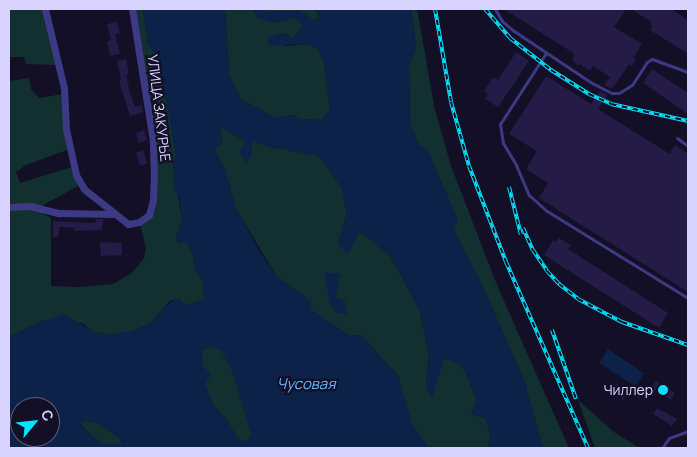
<!DOCTYPE html>
<meta charset="utf-8">
<style>
body{margin:0}
#map{position:relative;width:697px;height:457px;overflow:hidden;background:#130f26;font-family:Manrope,sans-serif}
div>[style]{position:absolute}
.green>*{inset:0;background:#12302f}
.water>*{inset:0;background:#0c2248}
.building>*{inset:0;background:#241b47}
.lane>*{height:3px;margin:-1.5px;padding:0 1.5px;transform-origin:1.5px;border-radius:1.5px;background:#3d3a85}
.street>*{height:7px;margin:-3.5px;padding:0 3.5px;transform-origin:3.5px;border-radius:3.5px;background:#3d3a85}
.rail>*{height:4px;margin-top:-2px;transform-origin:0;background:repeating-linear-gradient(90deg,#130f26 0 5.5px,#00e5ff 0 11px);box-sizing:border-box;border-block:1px solid #00e5ff}
.dots>*{width:14px;height:14px;translate:-50% -50%;box-sizing:border-box;border:2px solid #130f26;border-radius:50%}
span{translate:-50% -50%;white-space:nowrap;text-align:center;line-height:1.15;-webkit-text-stroke:4.5px #130f26;paint-order:stroke}
.street-label{font-size:14px;color:#d9d4ff}
.poi-label{font-size:14px;color:#d9d4ff}
.right{translate:-100% -50%;text-align:right}
.water-label{font-size:15px;color:#62b6ff;font-style:italic}
.frame{position:absolute;inset:0;border:10px solid #d9d4ff;pointer-events:none}
.north{position:absolute;left:10px;top:397px;width:50px;height:50px;box-sizing:border-box;background:#130f26;border:1px solid #625e7d;border-radius:50%;rotate:62deg;font-size:14px;font-weight:700;line-height:20px;text-align:center;color:#d9d4ff}
.north::after{content:'';display:block;margin:auto;width:18px;height:22px;background:#00e5ff;clip-path:polygon(50% 0,100% 100%,50% 72%,0 100%)}
</style>
<div id="map">
<div class="green">
<i style="clip-path:polygon(9px 9px,44px 9px,57px 65px,26px 64px,24px 57px,9px 57px)"></i>
<i style="clip-path:polygon(134px 9px,143px 9px,148px 45px,159px 57px,176px 155px,173px 163px,182px 220px,176px 237px,186px 242px,189px 246px,194px 259px,195px 269px,202px 280px,205px 299px,184px 306px,180px 300px,175px 299px,170px 301px,151px 323px,132px 331px,111px 335px,93px 332px,82px 323px,43px 321px,9px 337px,9px 81px,29px 78px,31px 89px,39px 98px,63px 94px,67px 150px,26px 165px,16px 172px,20px 183px,72px 167px,78px 186px,43px 205px,42px 213px,51px 218px,51px 286px,79px 287px,113px 284px,132px 273px,144px 258px,146px 248px,140px 224px,150px 217px,156px 187px)"></i>
<i style="clip-path:polygon(225px 9px,252px 9px,257px 17px,295px 18px,303px 25px,293px 39px,284px 33px,267px 38px,287px 46px,304px 44px,316px 47px,324px 62px,330px 110px,322px 120px,300px 119px,293px 115px,275px 118px,241px 99px,229px 75px)"></i>
<i style="clip-path:polygon(262px 9px,315px 9px,320px 18px,313px 20px,299px 11px,265px 12px)"></i>
<i style="clip-path:polygon(411px 9px,417px 9px,435px 110px,451px 166px,497px 285px,569px 448px,543px 448px,524px 380px,481px 283px,453px 229px,458px 221px,427px 149px,419px 146px,410px 123px,409px 66px,416px 46px)"></i>
<i style="clip-path:polygon(220px 126px,245px 141px,246px 162px,251px 155px,252px 140px,270px 147px,317px 155px,328px 167px,342px 188px,347px 214px,343px 226px,360px 231px,391px 257px,419px 309px,429px 353px,426px 387px,432px 397px,444px 357px,460px 364px,465px 371px,477px 401px,471px 413px,486px 419px,491px 436px,488px 448px,429px 448px,412px 425px,398px 376px,361px 335px,350px 336px,311px 310px,311px 301px,277px 277px,236px 209px,225px 170px,214px 149px,222px 144px)"></i>
<i style="clip-path:polygon(210px 346px,221px 349px,233px 372px,252px 436px,246px 442px,238px 439px,226px 419px,213px 405px,205px 385px,201px 350px)"></i>
<i style="clip-path:polygon(578px 400px,614px 432px,639px 448px,595px 448px)"></i>
<i style="clip-path:polygon(86px 421px,97px 422px,118px 437px,124px 445px,104px 444px,93px 437px,79px 423px)"></i>
</div>
<div class="water">
<i style="clip-path:polygon(evenodd,143px 9px,225px 9px,229px 75px,241px 99px,275px 118px,293px 115px,300px 119px,321px 120px,330px 110px,324px 62px,316px 47px,304px 44px,269px 46px,267px 38px,284px 33px,293px 39px,303px 25px,295px 18px,275px 23px,256px 17px,252px 9px,262px 9px,265px 12px,299px 11px,313px 20px,320px 18px,315px 9px,411px 9px,416px 46px,409px 66px,410px 123px,419px 145px,427px 149px,458px 221px,453px 229px,481px 283px,524px 380px,543px 448px,488px 448px,491px 436px,486px 419px,471px 413px,477px 401px,465px 371px,460px 364px,444px 357px,432px 398px,426px 386px,429px 353px,419px 309px,391px 257px,360px 231px,348px 254px,337px 244px,347px 214px,342px 188px,318px 156px,270px 147px,253px 141px,251px 155px,246px 163px,240px 153px,245px 141px,220px 126px,222px 145px,214px 149px,225px 170px,236px 209px,260px 252px,277px 277px,311px 301px,311px 310px,350px 336px,361px 335px,398px 376px,412px 425px,429px 448px,9px 448px,9px 337px,43px 321px,64px 314px,93px 332px,111px 335px,132px 331px,151px 323px,161px 313px,162px 309px,175px 299px,180px 300px,184px 306px,205px 299px,202px 280px,195px 269px,194px 259px,189px 246px,186px 242px,178px 243px,176px 236px,182px 220px,179px 196px,174px 190px,173px 163px,176px 155px,159px 57px,148px 45px,143px 9px,210px 346px,221px 350px,233px 372px,252px 436px,246px 442px,238px 439px,226px 419px,213px 405px,205px 385px,211px 374px,203px 367px,201px 350px,210px 346px,143px 9px,20px 407px,50px 407px,50px 437px,20px 437px,20px 407px,143px 9px,86px 421px,97px 422px,118px 437px,124px 444px,104px 444px,93px 437px,79px 424px,86px 421px)"></i>
<i style="clip-path:polygon(324px 272px,340px 274px,336px 297px,345px 301px,347px 314px,336px 312px,330px 304px)"></i>
<i style="clip-path:polygon(608px 349px,644px 373px,636px 387px,599px 363px)"></i>
</div>
<div class="building">
<i style="clip-path:polygon(504px 9px,626px 9px,614px 27px,642px 44px,633px 58px,636px 60px,632px 66px,629px 64px,612px 89px,604px 85px,610px 77px,593px 66px,590px 71px,579px 64px,578px 66px,572px 59px,575px 54px)"></i>
<i style="clip-path:polygon(631px 9px,671px 9px,688px 20px,688px 54px,650px 30px,652px 26px,650px 21px)"></i>
<i style="clip-path:polygon(117px 22px,120px 33px,115px 35px,120px 54px,110px 56px,107px 42px,111px 40px,107px 24px)"></i>
<i style="clip-path:polygon(516px 52px,529px 61px,498px 107px,485px 99px,488px 94px,484px 91px,493px 77px,498px 80px)"></i>
<i style="clip-path:polygon(126px 59px,129px 74px,126px 74px,130px 93px,135px 107px,141px 105px,143px 112px,130px 116px,119px 81px,121px 80px,117px 61px)"></i>
<i style="clip-path:polygon(652px 69px,688px 93px,688px 114px,643px 83px)"></i>
<i style="clip-path:polygon(546px 76px,591px 104px,600px 91px,608px 95px,598px 109px,670px 154px,675px 145px,688px 154px,688px 292px,539px 198px,548px 183px,526px 169px,537px 151px,509px 134px)"></i>
<i style="clip-path:polygon(144px 130px,147px 140px,139px 143px,136px 133px)"></i>
<i style="clip-path:polygon(143px 150px,147px 163px,140px 166px,136px 153px)"></i>
<i style="clip-path:polygon(96px 219px,103px 219px,102px 230px,74px 231px,74px 228px,60px 227px,58px 237px,53px 237px,53px 221px,88px 223px,96px 222px)"></i>
<i style="clip-path:polygon(559px 238px,571px 245px,568px 249px,668px 313px,659px 328px,544px 255px,553px 240px,556px 242px)"></i>
<i style="clip-path:polygon(100px 242px,122px 243px,122px 255px,101px 256px)"></i>
<i style="clip-path:polygon(656px 381px,675px 393px,671px 400px,651px 388px)"></i>
<i style="clip-path:polygon(616px 383px,627px 391px,623px 401px,618px 392px,610px 390px,611px 384px)"></i>
<i style="clip-path:polygon(657px 408px,677px 419px,672px 426px,653px 414px)"></i>
</div>
<div class="lane">
<i style="left:495px;top:9px;width:14px;rotate:60deg"></i>
<i style="left:502px;top:21px;width:16px;rotate:40deg"></i>
<i style="left:514px;top:31px;width:94px;rotate:33.7deg"></i>
<i style="left:592px;top:83px;width:22px;rotate:27deg"></i>
<i style="left:612px;top:93px;width:7px"></i>
<i style="left:619px;top:93px;width:15px;rotate:-32deg"></i>
<i style="left:632px;top:85px;width:27px;rotate:-57deg"></i>
<i style="left:647px;top:62px;width:6px;rotate:-31deg"></i>
<i style="left:652px;top:59px;width:38px;rotate:20deg"></i>
<i style="left:546px;top:53px;width:85px;rotate:122.9deg"></i>
<i style="left:500px;top:124px;width:19px;rotate:81deg"></i>
<i style="left:503px;top:143px;width:26px;rotate:59deg"></i>
<i style="left:516px;top:165px;width:33px;rotate:67deg"></i>
<i style="left:529px;top:195px;width:24px;rotate:42deg"></i>
<i style="left:547px;top:211px;width:166px;rotate:31.7deg"></i>
<i style="left:677px;top:138px;width:14px;rotate:36deg"></i>
<i style="left:662px;top:448px;width:12px;rotate:-55deg"></i>
<i style="left:669px;top:438px;width:20px;rotate:-20deg"></i>
</div>
<div class="street">
<i style="left:45px;top:9px;width:81px;rotate:76.5deg"></i>
<i style="left:64px;top:88px;width:41px;rotate:87.2deg"></i>
<i style="left:66px;top:129px;width:47px;rotate:77.7deg"></i>
<i style="left:76px;top:175px;width:16px;rotate:60deg"></i>
<i style="left:84px;top:189px;width:56px;rotate:38.5deg"></i>
<i style="left:128px;top:224px;width:11px;rotate:-10deg"></i>
<i style="left:139px;top:222px;width:12px;rotate:-35deg"></i>
<i style="left:149px;top:215px;width:16px;rotate:-75deg"></i>
<i style="left:153px;top:200px;width:24px;rotate:-88deg"></i>
<i style="left:154px;top:176px;width:35px;rotate:-92deg"></i>
<i style="left:153px;top:141px;width:134px;rotate:-99deg"></i>
<i style="left:9px;top:207px;width:21px;rotate:-3deg"></i>
<i style="left:30px;top:206px;width:30px;rotate:14deg"></i>
<i style="left:59px;top:213px;width:56px;rotate:1deg"></i>
</div>
<div class="rail">
<i style="left:435px;top:9px;width:94px;rotate:80.2deg"></i>
<i style="left:451px;top:102px;width:66px;rotate:74.3deg"></i>
<i style="left:469px;top:166px;width:103px;rotate:68.9deg"></i>
<i style="left:506px;top:262px;width:203px;rotate:66.2deg"></i>
<i style="left:485px;top:9px;width:38px;rotate:49deg"></i>
<i style="left:510px;top:38px;width:52px;rotate:38deg"></i>
<i style="left:551px;top:70px;width:45px;rotate:32.3deg"></i>
<i style="left:589px;top:94px;width:24px;rotate:24deg"></i>
<i style="left:611px;top:104px;width:79px;rotate:12.4deg"></i>
<i style="left:509px;top:187px;width:49px;rotate:76deg"></i>
<i style="left:523px;top:228px;width:24px;rotate:66deg"></i>
<i style="left:533px;top:250px;width:25px;rotate:56deg"></i>
<i style="left:547px;top:271px;width:18px;rotate:47deg"></i>
<i style="left:559px;top:284px;width:24px;rotate:38deg"></i>
<i style="left:578px;top:299px;width:50px;rotate:27.6deg"></i>
<i style="left:622px;top:322px;width:70px;rotate:19.2deg"></i>
<i style="left:552px;top:330px;width:73px;rotate:70.8deg"></i>
</div>
<div class="dots">
<i style="left:663px;top:390px;background:#00e5ff"></i>
</div>
<div class="street-label">
<span style="left:159px;top:108px;rotate:83deg">УЛИЦА ЗАКУРЬЕ</span>
</div>
<div class="poi-label">
<span class="right" style="left:653px;top:390px">Чиллер</span>
</div>
<div class="water-label">
<span style="left:306px;top:384px">Чусовая</span>
</div>
<div class="frame"></div>
<div class="north">С</div>
</div>
